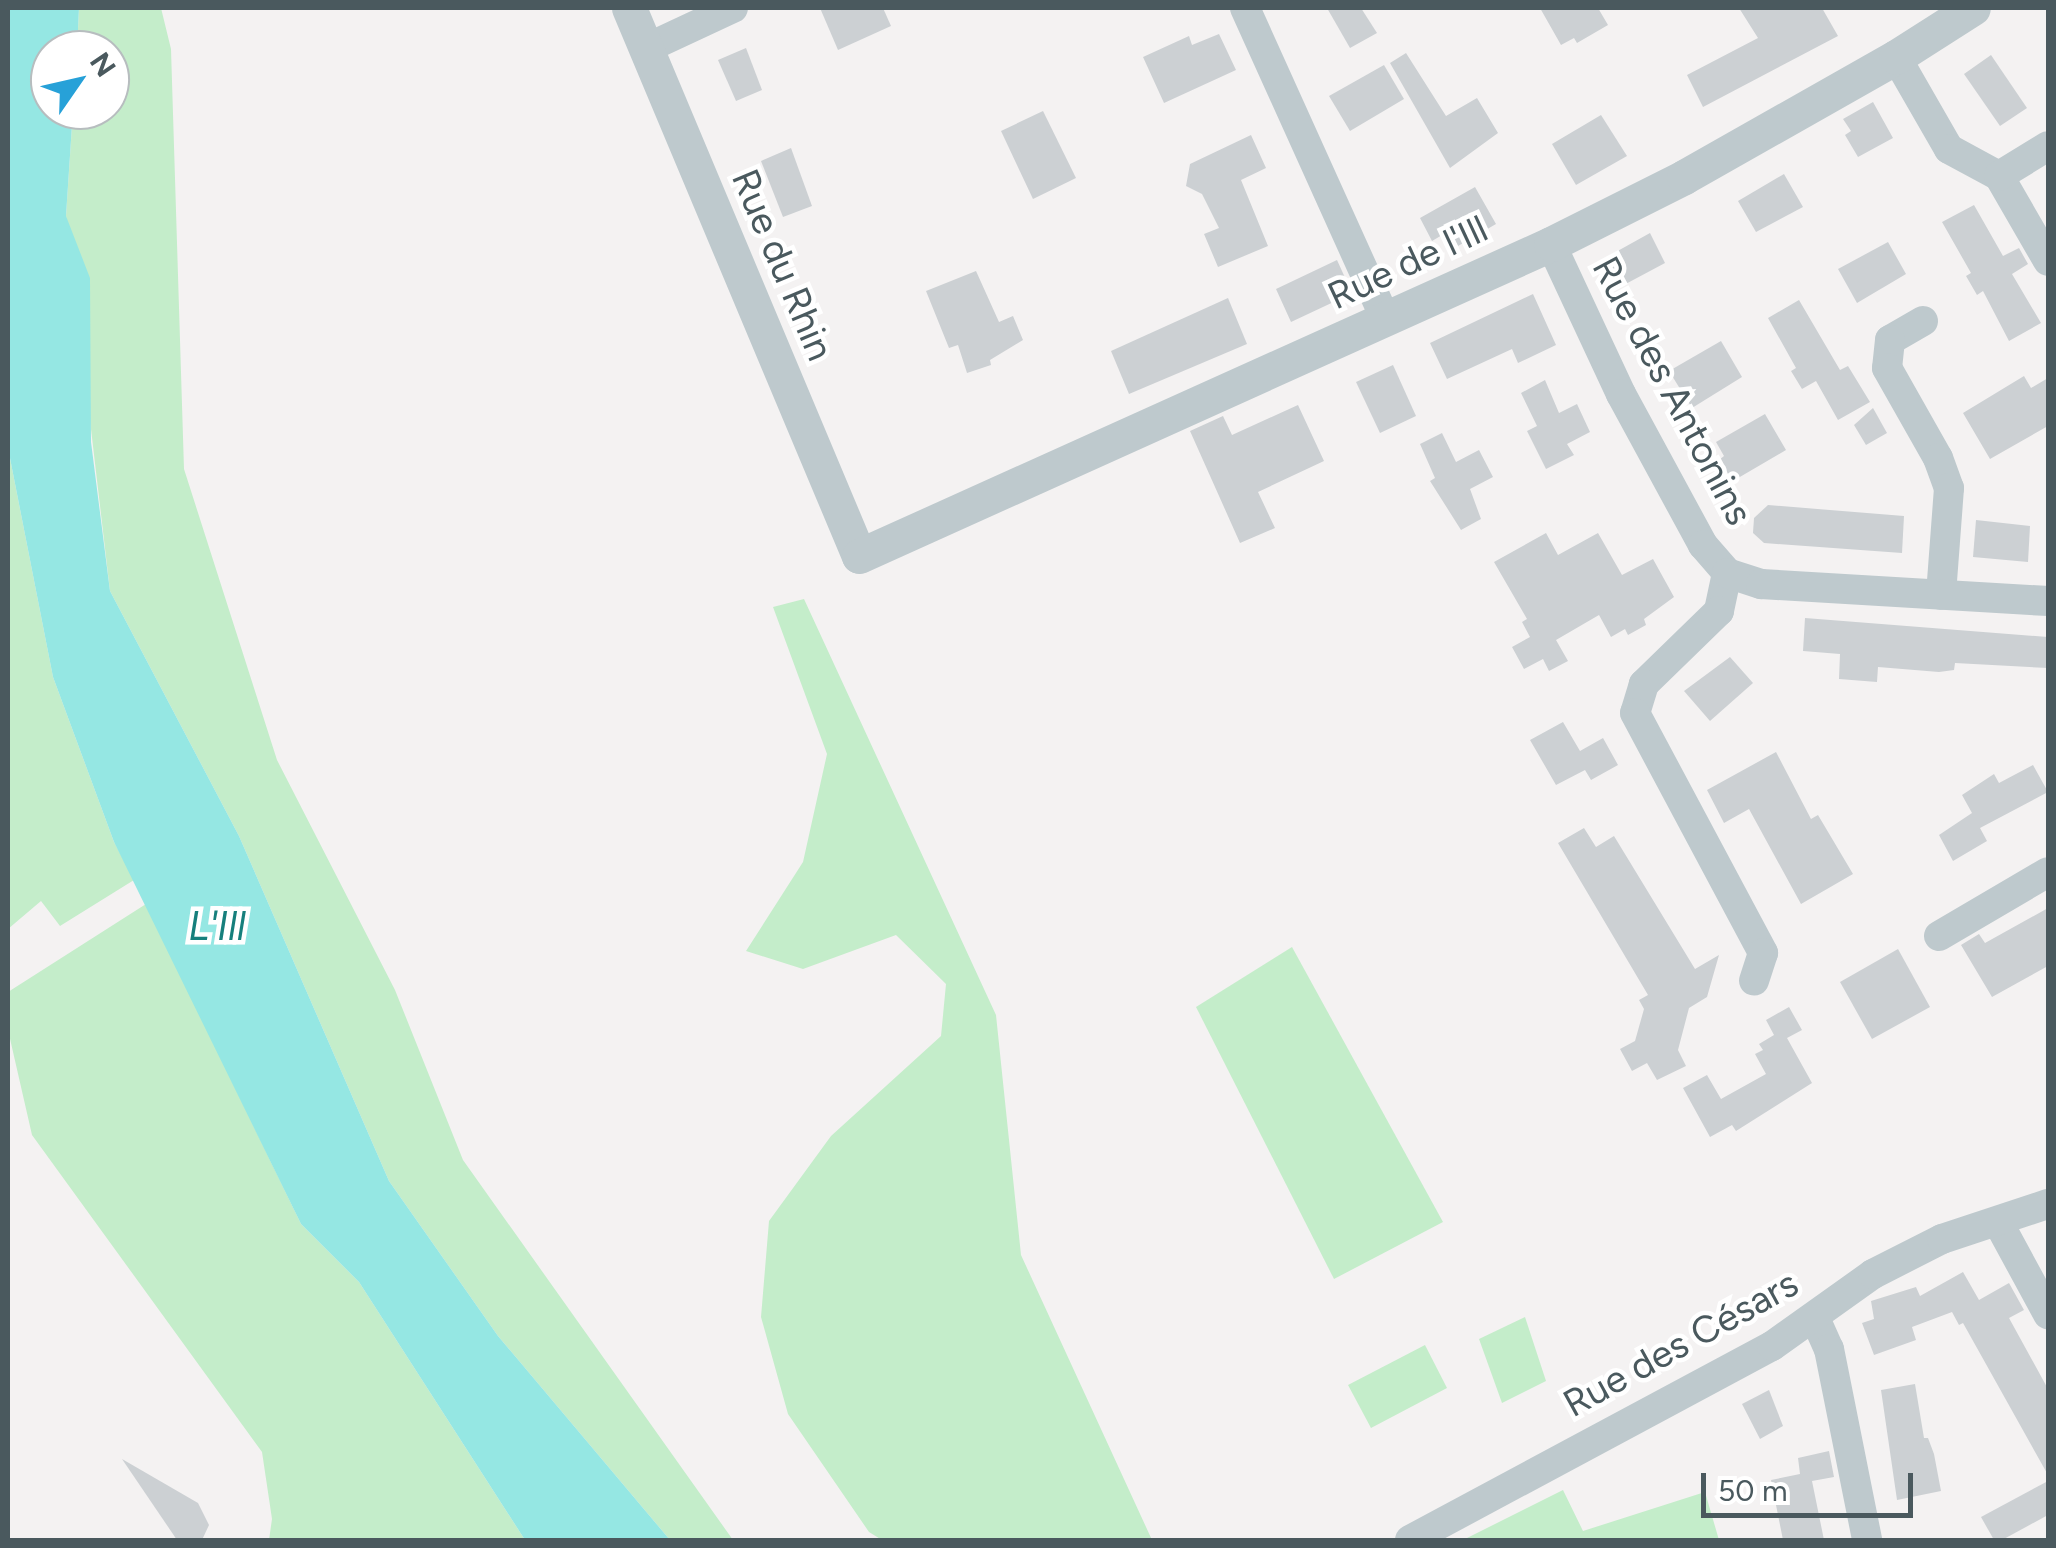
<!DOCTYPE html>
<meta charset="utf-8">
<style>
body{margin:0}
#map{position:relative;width:2056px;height:1548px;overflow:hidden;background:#f4f2f2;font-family:Figtree,sans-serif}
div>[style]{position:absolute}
.green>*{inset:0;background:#c4edca}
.water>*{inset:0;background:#95e7e3}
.building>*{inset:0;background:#ccd0d3}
.minor>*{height:30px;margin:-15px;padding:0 15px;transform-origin:15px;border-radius:15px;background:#bec9cd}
.tertiary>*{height:35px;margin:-17.5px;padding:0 17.5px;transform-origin:17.5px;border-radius:17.5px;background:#bec9cd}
span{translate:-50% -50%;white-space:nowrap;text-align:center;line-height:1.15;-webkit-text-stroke:9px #fff;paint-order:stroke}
.street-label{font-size:38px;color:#4a595e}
.water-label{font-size:40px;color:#167f7c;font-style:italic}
.frame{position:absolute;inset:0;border:10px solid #4a595e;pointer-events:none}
.north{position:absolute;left:30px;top:30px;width:100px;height:100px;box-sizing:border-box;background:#fff;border:2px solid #b7bdbf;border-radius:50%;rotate:56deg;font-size:28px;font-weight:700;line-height:40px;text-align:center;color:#4a595e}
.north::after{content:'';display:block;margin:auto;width:35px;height:45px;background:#27a1d8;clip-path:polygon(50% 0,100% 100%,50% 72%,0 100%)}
.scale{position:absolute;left:1701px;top:1473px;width:212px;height:45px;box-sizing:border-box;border:5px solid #4a595e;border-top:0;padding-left:12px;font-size:30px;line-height:35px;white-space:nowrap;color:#4a595e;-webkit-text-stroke:8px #fff;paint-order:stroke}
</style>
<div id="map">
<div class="green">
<i style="clip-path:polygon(79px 8px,161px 8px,171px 49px,184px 469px,277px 760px,395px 990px,463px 1160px,733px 1540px,670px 1540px,498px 1336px,389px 1181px,239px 836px,110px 591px,66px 216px,73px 110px,110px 110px,110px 50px,77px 50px)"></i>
<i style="clip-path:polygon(8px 448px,53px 677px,114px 842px,134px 880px,60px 926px,41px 901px,8px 929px)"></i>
<i style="clip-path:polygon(804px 599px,996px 1015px,1021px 1255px,1152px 1540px,882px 1540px,869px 1532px,788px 1414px,761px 1317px,769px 1221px,831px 1136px,941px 1036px,946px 984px,896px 935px,803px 969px,746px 951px,803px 862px,827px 754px,773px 607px)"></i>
<i style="clip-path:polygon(146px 904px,301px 1224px,359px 1282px,525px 1540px,269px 1540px,272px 1519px,262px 1452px,32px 1135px,8px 1030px,8px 992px)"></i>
<i style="clip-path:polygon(1292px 947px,1443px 1222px,1334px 1279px,1196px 1007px)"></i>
<i style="clip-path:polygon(1525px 1317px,1546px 1381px,1502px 1403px,1479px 1339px)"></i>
<i style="clip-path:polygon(1425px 1345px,1447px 1388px,1371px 1428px,1348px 1385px)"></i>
<i style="clip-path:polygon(1563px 1490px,1583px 1531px,1705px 1492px,1719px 1540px,1463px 1540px)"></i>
</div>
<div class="water">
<i style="clip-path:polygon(8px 8px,79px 8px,77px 50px,50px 50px,50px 110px,73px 110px,66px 216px,90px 278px,91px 442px,110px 591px,239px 836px,389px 1181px,498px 1336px,670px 1540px,525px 1540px,359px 1282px,301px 1224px,114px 842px,53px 677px,8px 448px)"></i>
</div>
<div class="building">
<i style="clip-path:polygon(820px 8px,883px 8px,891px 26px,838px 50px)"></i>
<i style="clip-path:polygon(1327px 8px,1361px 8px,1377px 33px,1350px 48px)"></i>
<i style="clip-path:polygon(1540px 8px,1598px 8px,1608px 25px,1577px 43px,1574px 38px,1561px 45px)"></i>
<i style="clip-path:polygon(1739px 8px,1822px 8px,1838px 36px,1703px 107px,1687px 75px,1758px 38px)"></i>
<i style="clip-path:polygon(1219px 34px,1236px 70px,1164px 103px,1143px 57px,1189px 36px,1192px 45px)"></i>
<i style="clip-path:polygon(746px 48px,762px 90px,736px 101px,718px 60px)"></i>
<i style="clip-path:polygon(1406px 53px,1446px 116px,1477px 98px,1498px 133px,1450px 168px,1390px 63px)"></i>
<i style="clip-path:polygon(1991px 55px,2027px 108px,2000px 126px,1964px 74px)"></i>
<i style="clip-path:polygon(1384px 65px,1404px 99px,1350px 131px,1329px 96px)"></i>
<i style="clip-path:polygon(1873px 102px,1893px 138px,1858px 157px,1845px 135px,1851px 131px,1843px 119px)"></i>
<i style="clip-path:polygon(1043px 111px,1076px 178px,1033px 199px,1001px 131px)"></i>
<i style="clip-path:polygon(1601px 115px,1627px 156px,1576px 185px,1552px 144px)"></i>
<i style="clip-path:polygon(1251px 135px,1266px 168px,1241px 180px,1268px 246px,1218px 267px,1204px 234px,1219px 228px,1202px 194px,1186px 186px,1190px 164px)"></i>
<i style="clip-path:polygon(791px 148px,812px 206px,783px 217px,761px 161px)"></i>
<i style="clip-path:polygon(1784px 174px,1803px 207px,1756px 232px,1738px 201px)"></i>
<i style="clip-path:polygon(1475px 187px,1496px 224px,1458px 246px,1449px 231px,1432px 241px,1420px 218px)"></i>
<i style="clip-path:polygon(1974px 205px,2003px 256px,2019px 248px,2028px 264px,2012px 274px,2041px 323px,2009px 341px,1983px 291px,1977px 295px,1966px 276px,1971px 273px,1942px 222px)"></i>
<i style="clip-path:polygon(1650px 233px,1665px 263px,1620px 287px,1605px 258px)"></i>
<i style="clip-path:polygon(1888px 242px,1906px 274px,1857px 303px,1838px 269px)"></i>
<i style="clip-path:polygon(1337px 260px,1347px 282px,1335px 288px,1340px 299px,1291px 322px,1276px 289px)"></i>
<i style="clip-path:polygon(976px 271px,999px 322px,1013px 316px,1023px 340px,990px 360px,991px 365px,967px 373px,958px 345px,949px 348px,926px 291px)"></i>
<i style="clip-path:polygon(1533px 294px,1556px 345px,1518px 363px,1512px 349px,1447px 379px,1430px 343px)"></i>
<i style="clip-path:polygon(1228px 298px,1247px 344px,1129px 394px,1111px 351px)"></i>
<i style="clip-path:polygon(1799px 300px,1840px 370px,1848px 366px,1870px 402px,1838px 420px,1816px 381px,1802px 389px,1791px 371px,1796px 368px,1768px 318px)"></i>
<i style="clip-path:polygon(1721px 341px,1742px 377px,1692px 408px,1669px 371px)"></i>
<i style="clip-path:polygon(1393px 365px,1416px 416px,1380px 433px,1356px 382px)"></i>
<i style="clip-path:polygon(2024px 376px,2031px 388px,2048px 378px,2048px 426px,1990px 459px,1963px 413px)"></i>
<i style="clip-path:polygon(1545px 380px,1559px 413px,1577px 404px,1590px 432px,1567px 444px,1574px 455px,1546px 469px,1527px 431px,1537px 426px,1521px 393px)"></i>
<i style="clip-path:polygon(1298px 405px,1324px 461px,1258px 492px,1275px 528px,1240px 543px,1190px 431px,1223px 416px,1232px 435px)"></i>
<i style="clip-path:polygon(1873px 408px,1887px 433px,1866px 445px,1854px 425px)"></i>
<i style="clip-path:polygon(1765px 414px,1786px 450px,1733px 481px,1719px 460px,1724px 456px,1716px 442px)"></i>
<i style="clip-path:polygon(1442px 433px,1456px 462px,1479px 450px,1493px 477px,1470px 489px,1481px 519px,1461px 530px,1430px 481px,1435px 478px,1420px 444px)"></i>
<i style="clip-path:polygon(1768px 505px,1904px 516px,1902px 553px,1764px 543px,1753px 533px,1754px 518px)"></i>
<i style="clip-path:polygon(1976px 520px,2030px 526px,2028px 562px,1973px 557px)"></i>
<i style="clip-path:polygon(1546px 533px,1558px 555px,1598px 533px,1622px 575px,1653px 559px,1674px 597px,1644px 619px,1646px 625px,1628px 635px,1625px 629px,1611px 637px,1599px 615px,1556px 640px,1568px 661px,1549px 671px,1543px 659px,1524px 669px,1512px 647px,1530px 637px,1522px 622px,1527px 619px,1494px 562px)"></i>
<i style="clip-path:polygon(1805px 618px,2048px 637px,2048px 668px,1955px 663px,1954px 670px,1939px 672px,1878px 667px,1877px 682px,1839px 679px,1840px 654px,1803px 651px)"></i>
<i style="clip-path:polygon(1730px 657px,1753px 683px,1710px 721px,1684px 691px)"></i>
<i style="clip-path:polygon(1563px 722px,1580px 751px,1603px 738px,1618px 765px,1591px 780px,1585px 770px,1556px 785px,1530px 740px)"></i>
<i style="clip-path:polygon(1776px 752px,1811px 819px,1818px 815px,1853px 874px,1801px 904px,1749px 809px,1724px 823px,1707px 790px)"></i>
<i style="clip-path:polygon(2033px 765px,2048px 792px,1980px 828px,1987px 841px,1953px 861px,1939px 835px,1972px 813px,1962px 795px,1994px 774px,1999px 783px)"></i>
<i style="clip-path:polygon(1584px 828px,1596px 847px,1614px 836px,1695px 969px,1719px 955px,1707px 997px,1689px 1008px,1678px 1050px,1686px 1066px,1657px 1080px,1647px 1063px,1632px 1071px,1620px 1049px,1635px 1041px,1644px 1009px,1639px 1000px,1648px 995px,1558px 843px)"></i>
<i style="clip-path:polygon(2048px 908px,2048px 966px,1992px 997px,1961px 945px,1979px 934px,1985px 943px)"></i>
<i style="clip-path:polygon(1898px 949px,1930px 1007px,1872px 1039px,1840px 982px)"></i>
<i style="clip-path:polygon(1789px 1007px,1802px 1030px,1787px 1038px,1812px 1083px,1736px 1131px,1732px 1125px,1710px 1137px,1683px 1088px,1707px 1075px,1721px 1099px,1766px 1074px,1755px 1054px,1763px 1050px,1759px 1044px,1774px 1035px,1766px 1020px)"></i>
<i style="clip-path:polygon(1963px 1272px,1979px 1300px,2009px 1283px,2024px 1310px,2009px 1318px,2048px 1389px,2048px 1475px,1963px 1323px,1959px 1325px,1952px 1312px,1912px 1327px,1916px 1340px,1874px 1355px,1862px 1323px,1874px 1319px,1871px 1301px,1916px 1287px,1920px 1296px)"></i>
<i style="clip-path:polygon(1915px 1384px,1924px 1438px,1928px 1438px,1934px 1454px,1941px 1491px,1897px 1500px,1881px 1390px)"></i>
<i style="clip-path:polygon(1769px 1390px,1783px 1426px,1760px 1439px,1742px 1404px)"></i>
<i style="clip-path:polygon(1829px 1451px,1834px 1477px,1812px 1481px,1824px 1540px,1783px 1540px,1771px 1480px,1800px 1474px,1798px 1458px)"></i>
<i style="clip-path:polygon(122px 1459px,198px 1503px,209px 1525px,202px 1540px,177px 1540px)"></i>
<i style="clip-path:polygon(2048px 1481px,2048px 1515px,2002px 1540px,1994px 1540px,1981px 1517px)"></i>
</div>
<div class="minor">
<i style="left:1245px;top:8px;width:343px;rotate:65.7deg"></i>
<i style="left:645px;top:49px;width:97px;rotate:-25deg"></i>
<i style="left:1896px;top:57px;width:106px;rotate:60.1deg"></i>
<i style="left:1949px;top:149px;width:57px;rotate:28.4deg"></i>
<i style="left:1999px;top:176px;width:98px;rotate:60deg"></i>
<i style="left:1999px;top:176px;width:57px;rotate:-31.5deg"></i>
<i style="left:1551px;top:244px;width:166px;rotate:65deg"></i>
<i style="left:1621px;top:394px;width:172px;rotate:61.5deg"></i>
<i style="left:1703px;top:545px;width:37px;rotate:49deg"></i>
<i style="left:1923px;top:321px;width:38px;rotate:150deg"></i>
<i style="left:1890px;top:340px;width:28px;rotate:96deg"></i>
<i style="left:1887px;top:368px;width:103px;rotate:60.5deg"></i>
<i style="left:1938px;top:458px;width:32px;rotate:70deg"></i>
<i style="left:1949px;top:488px;width:107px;rotate:94.3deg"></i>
<i style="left:1727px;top:573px;width:39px;rotate:102deg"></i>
<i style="left:1719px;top:611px;width:105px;rotate:135.8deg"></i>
<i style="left:1644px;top:684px;width:30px;rotate:107deg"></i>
<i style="left:1635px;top:713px;width:272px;rotate:61.9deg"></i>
<i style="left:1763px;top:953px;width:29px;rotate:108deg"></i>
<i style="left:1727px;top:573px;width:36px;rotate:18deg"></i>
<i style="left:1761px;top:584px;width:288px;rotate:3.4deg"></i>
<i style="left:1939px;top:936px;width:126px;rotate:-30.4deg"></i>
<i style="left:1998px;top:1222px;width:105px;rotate:61.5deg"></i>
<i style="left:1815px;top:1318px;width:34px;rotate:66deg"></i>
<i style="left:1829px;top:1349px;width:195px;rotate:78.7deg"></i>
<i style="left:1410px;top:1540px;width:411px;rotate:-28.2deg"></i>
<i style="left:1772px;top:1346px;width:124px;rotate:-35.5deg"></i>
<i style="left:1873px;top:1274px;width:77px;rotate:-26.9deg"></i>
<i style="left:1942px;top:1239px;width:112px;rotate:-18.3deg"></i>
</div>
<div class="tertiary">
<i style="left:629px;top:8px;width:594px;rotate:67.23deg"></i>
<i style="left:859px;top:556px;width:759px;rotate:-24.27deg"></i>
<i style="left:1551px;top:244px;width:149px;rotate:-26.7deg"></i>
<i style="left:1684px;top:177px;width:244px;rotate:-29.5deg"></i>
<i style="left:1896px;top:57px;width:91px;rotate:-32.5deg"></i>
</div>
<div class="street-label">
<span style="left:1408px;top:263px;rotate:-25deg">Rue de l'Ill</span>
<span style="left:782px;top:265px;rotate:67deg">Rue du Rhin</span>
<span style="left:1672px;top:391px;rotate:62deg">Rue des Antonins</span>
<span style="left:1681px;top:1344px;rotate:-29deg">Rue des Césars</span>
</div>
<div class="water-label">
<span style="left:217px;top:926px">L'Ill</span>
</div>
<div class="frame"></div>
<div class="north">N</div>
<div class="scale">50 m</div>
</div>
